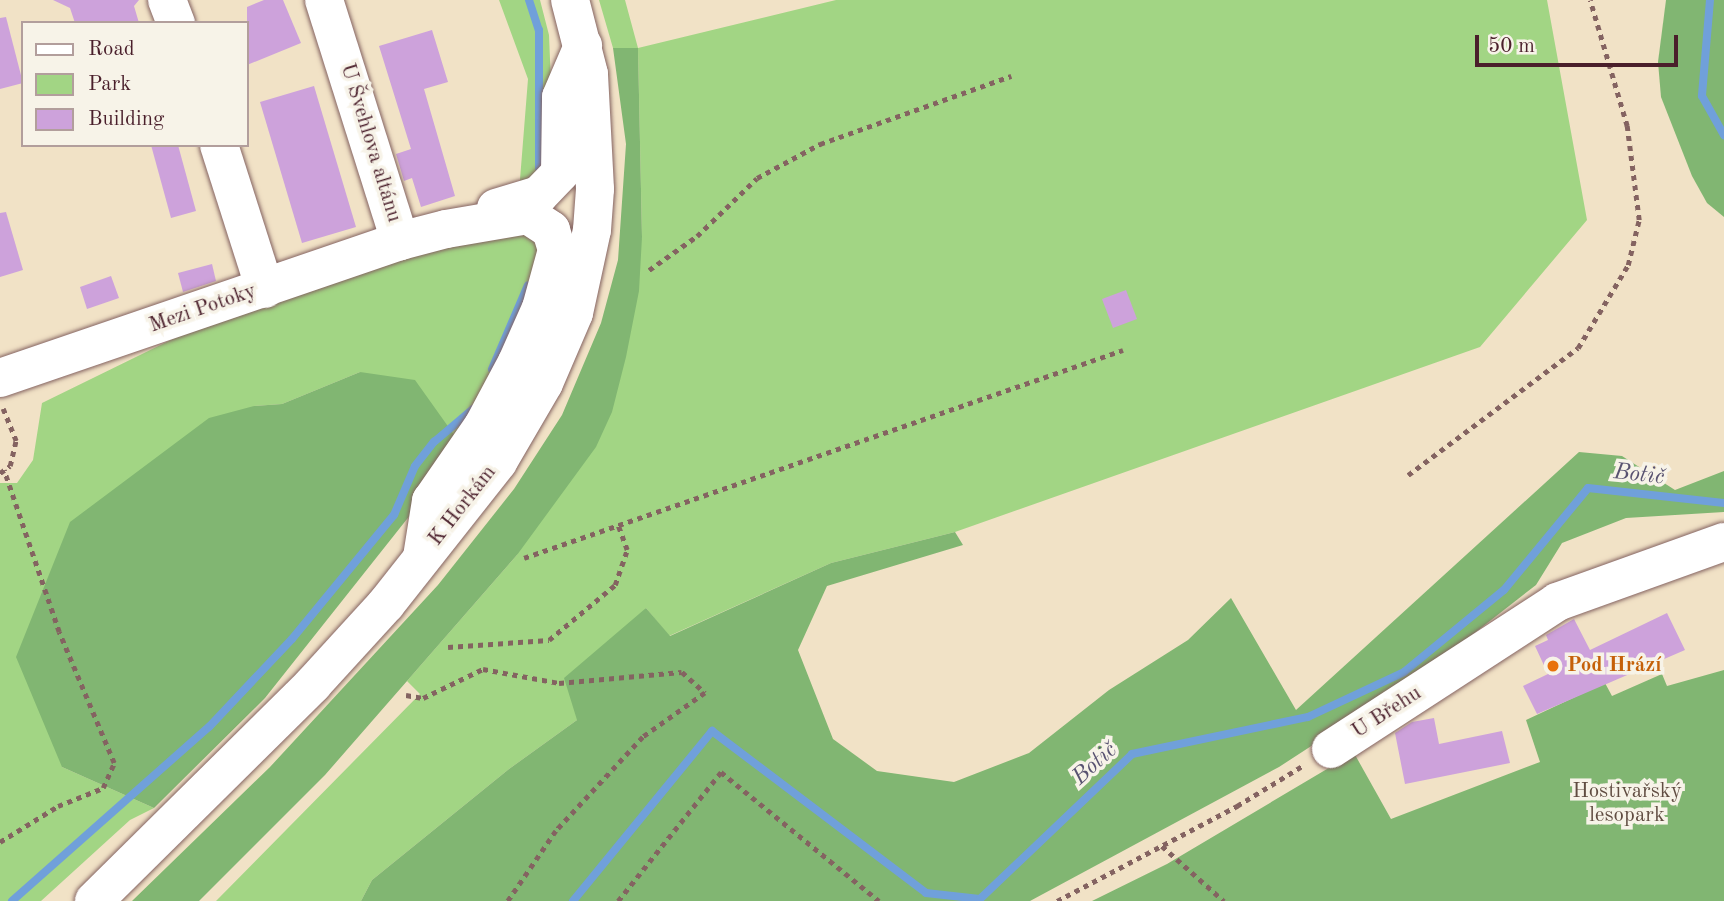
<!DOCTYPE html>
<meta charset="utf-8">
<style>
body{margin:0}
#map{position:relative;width:1724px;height:901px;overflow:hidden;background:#f1e2c6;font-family:"Old Standard TT",serif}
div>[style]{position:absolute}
.green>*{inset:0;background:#a2d584}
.forest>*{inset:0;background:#81b672}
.stream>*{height:8px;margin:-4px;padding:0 4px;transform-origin:4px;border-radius:4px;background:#70a0da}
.building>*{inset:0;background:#cda2db}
.path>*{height:4.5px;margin-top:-2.25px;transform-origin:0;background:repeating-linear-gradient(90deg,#846361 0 5px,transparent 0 10px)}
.roads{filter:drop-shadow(0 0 2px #846361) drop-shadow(0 0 2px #846361)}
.minor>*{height:38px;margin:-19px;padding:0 19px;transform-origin:19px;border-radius:19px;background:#fff}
.major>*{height:38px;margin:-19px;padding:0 19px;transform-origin:19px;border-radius:19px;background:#fff}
.dots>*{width:19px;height:19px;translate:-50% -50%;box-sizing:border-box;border:4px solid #f7f3e8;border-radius:50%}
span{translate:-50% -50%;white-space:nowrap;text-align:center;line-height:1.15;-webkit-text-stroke:7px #f7f3e8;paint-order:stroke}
.street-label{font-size:21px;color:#4a1f2b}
.food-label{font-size:21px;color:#c56008;font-weight:700}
.left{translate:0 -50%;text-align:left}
.park-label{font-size:21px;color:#604c41}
.water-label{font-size:23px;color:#595371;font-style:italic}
.legend{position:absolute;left:21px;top:21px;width:228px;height:126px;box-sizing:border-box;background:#f7f3e8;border:2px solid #b29e9c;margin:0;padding:9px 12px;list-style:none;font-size:21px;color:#4a1f2b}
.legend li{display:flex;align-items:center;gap:14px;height:35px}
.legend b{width:35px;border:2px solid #b29e9c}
.scale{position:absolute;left:1475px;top:35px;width:203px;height:32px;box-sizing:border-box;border:4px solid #4a1f2b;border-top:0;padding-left:9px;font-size:21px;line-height:24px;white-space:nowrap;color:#4a1f2b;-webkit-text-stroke:5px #f7f3e8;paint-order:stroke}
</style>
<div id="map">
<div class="green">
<i style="clip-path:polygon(499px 0,540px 0,549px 35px,554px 157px,519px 192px,528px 79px)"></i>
<i style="clip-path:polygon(599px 0,625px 0,638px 48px,836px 0,1547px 0,1587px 220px,1480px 347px,955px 532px,831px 563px,669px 636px,646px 608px,577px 720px,509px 769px,372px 880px,361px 901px,216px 901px,420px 694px,407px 681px,517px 555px,642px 237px,638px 49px,613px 48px)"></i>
<i style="clip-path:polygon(518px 224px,549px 244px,462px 446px,360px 372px,282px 404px,254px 406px,62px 767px,154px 808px,130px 820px,41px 901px,0 901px,0 483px,17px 483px,33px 460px,42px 403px,238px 307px)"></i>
</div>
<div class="forest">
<i style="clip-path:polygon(1666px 0,1724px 0,1724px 217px,1707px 203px,1692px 176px,1661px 97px,1658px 62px)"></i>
<i style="clip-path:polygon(613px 48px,638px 48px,642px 237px,639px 291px,626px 357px,612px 412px,596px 447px,517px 555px,325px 775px,199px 901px,132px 901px,270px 767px,438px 585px,514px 489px,562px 415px,601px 323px,618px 260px,626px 144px)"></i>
<i style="clip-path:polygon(360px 372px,415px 380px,462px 446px,411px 514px,265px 698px,154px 808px,62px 767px,16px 657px,70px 522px,209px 418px,254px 406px,282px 404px)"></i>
<i style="clip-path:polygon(1579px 452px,1622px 456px,1675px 490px,1724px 471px,1724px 512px,1626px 518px,1562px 543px,1536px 585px,1422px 674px,1279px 767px,1030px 901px,361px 901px,372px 880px,509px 769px,577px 720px,564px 678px,646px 608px,670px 636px,831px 563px,955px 532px,963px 545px,827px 586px,798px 650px,833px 739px,877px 771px,954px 782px,1029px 753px,1109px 690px,1188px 640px,1231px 598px,1296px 710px)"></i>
<i style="clip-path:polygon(1724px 670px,1724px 901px,1092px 901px,1167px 864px,1354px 753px,1391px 819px,1540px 762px,1526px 720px,1605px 683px,1612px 696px,1662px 674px,1667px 686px)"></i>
</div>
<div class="stream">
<i style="left:529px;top:0;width:32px;rotate:72deg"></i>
<i style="left:539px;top:30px;width:138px;rotate:90deg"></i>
<i style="left:1710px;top:0;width:96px;rotate:94.8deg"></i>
<i style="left:1702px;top:96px;width:45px;rotate:60.6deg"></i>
<i style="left:492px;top:369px;width:91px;rotate:-66.8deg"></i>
<i style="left:12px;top:901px;width:263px;rotate:-41.5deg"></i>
<i style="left:209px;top:727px;width:121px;rotate:-46.7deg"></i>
<i style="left:292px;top:639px;width:161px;rotate:-50.6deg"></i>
<i style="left:394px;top:515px;width:53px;rotate:-66.8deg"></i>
<i style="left:415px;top:466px;width:31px;rotate:-52deg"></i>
<i style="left:434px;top:442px;width:51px;rotate:-40.2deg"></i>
<i style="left:573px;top:901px;width:220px;rotate:-50.7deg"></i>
<i style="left:712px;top:731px;width:268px;rotate:37.1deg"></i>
<i style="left:926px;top:893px;width:54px;rotate:6.3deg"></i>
<i style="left:980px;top:899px;width:210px;rotate:-43.6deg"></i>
<i style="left:1132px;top:754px;width:180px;rotate:-11.9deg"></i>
<i style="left:1308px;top:717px;width:106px;rotate:-25.1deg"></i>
<i style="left:1404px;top:672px;width:129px;rotate:-39.4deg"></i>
<i style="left:1504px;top:590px;width:132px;rotate:-50.5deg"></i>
<i style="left:1588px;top:488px;width:137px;rotate:6.3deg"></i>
</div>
<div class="building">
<i style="clip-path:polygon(53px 0,139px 0,134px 6px,139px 23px,75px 23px,70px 8px)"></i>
<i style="clip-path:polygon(264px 0,283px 0,301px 43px,247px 65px,247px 7px)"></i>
<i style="clip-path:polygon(6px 17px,23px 83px,0 89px,0 18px)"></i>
<i style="clip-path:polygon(432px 30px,448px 82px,424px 89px,455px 196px,421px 207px,412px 178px,404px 181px,396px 154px,411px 149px,379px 46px)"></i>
<i style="clip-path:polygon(314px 86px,356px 227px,302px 243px,260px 102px)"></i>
<i style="clip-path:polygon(151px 145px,178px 145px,196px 211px,171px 218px)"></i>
<i style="clip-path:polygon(6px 212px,23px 270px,0 277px,0 213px)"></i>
<i style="clip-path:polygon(212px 264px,216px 281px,183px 292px,178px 273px)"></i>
<i style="clip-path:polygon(111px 276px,119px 298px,87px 309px,80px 287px)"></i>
<i style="clip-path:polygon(1126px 290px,1137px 319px,1113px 328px,1102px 299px)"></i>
<i style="clip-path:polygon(1667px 613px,1685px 650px,1537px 714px,1523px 686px,1548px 674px,1535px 646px,1548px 640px,1546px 635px,1574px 619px,1590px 650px)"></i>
<i style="clip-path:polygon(1434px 718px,1439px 744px,1502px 731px,1510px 763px,1405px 784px,1395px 733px,1412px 722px)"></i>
</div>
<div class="path">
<i style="left:649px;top:270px;width:59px;rotate:-35.3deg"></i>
<i style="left:697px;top:236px;width:83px;rotate:-44deg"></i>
<i style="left:757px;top:178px;width:72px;rotate:-28.4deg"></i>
<i style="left:820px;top:144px;width:203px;rotate:-19.6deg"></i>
<i style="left:0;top:473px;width:12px;rotate:-35deg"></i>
<i style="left:10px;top:466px;width:26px;rotate:-77deg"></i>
<i style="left:16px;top:441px;width:35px;rotate:-112deg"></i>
<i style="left:1408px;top:475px;width:212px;rotate:-36.8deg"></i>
<i style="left:1578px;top:348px;width:97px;rotate:-58.9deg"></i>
<i style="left:1628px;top:265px;width:46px;rotate:-76.3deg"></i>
<i style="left:1639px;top:220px;width:95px;rotate:-97.3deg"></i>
<i style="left:1627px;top:126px;width:131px;rotate:-106.4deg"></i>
<i style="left:524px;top:558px;width:634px;rotate:-19.15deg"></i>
<i style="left:448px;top:647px;width:101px;rotate:-4deg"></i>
<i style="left:549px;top:640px;width:86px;rotate:-39.8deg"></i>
<i style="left:615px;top:585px;width:37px;rotate:-71deg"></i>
<i style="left:627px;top:550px;width:27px;rotate:-110deg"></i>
<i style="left:406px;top:695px;width:17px;rotate:10deg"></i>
<i style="left:423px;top:698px;width:67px;rotate:-25.8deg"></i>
<i style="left:483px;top:669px;width:77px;rotate:10.4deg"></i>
<i style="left:559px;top:683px;width:123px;rotate:-5.1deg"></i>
<i style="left:682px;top:672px;width:31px;rotate:42deg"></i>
<i style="left:705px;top:693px;width:76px;rotate:144.6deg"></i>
<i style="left:643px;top:737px;width:128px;rotate:132.8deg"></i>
<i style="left:556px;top:831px;width:85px;rotate:124.4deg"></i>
<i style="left:0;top:842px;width:68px;rotate:-31.8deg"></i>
<i style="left:58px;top:806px;width:48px;rotate:-21.8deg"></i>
<i style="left:103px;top:788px;width:27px;rotate:-66deg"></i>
<i style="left:114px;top:763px;width:142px;rotate:-112.8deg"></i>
<i style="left:59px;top:632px;width:171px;rotate:-108.8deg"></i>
<i style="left:1162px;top:846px;width:83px;rotate:41.6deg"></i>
<i style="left:618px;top:901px;width:165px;rotate:-51.4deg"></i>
<i style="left:721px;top:772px;width:204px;rotate:39.2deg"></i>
<i style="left:1057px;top:901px;width:204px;rotate:-27.8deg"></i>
<i style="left:1237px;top:806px;width:79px;rotate:-31.5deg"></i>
</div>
<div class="roads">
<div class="minor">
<i style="left:167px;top:0;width:25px;rotate:69deg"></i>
<i style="left:324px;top:0;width:253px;rotate:72.5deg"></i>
<i style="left:219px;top:145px;width:151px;rotate:72.3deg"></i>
<i style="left:0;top:378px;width:423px;rotate:-18.9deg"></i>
<i style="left:400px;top:241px;width:48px;rotate:-14.6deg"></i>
<i style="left:1331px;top:749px;width:270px;rotate:-33deg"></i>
<i style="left:1557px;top:602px;width:177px;rotate:-19.8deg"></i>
</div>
<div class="major">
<i style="left:496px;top:208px;width:45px;rotate:-16.8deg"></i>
<i style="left:539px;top:195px;width:30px;rotate:-46deg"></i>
<i style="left:560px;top:173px;width:76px;rotate:-89.2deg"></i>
<i style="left:561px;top:97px;width:56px;rotate:-66.7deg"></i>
<i style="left:422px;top:557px;width:57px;rotate:-80.9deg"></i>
<i style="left:431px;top:501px;width:91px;rotate:-55.3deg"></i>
<i style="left:483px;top:426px;width:72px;rotate:-62deg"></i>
<i style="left:517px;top:362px;width:59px;rotate:-66deg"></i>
<i style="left:541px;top:308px;width:60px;rotate:-74.6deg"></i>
<i style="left:557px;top:250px;width:21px;rotate:-107deg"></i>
<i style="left:551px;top:230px;width:27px;rotate:-147deg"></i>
<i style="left:528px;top:215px;width:83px;rotate:170.3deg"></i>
<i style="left:94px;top:901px;width:308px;rotate:-44.7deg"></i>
<i style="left:313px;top:684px;width:108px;rotate:-47.6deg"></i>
<i style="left:386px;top:604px;width:181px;rotate:-51.7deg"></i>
<i style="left:498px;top:462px;width:91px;rotate:-59.8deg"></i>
<i style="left:544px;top:383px;width:76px;rotate:-66.8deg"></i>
<i style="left:574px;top:313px;width:85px;rotate:-77.8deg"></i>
<i style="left:592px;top:230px;width:41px;rotate:-85.8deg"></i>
<i style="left:595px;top:189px;width:115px;rotate:-93deg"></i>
<i style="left:589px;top:74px;width:76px;rotate:-104.4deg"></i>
</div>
</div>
<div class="dots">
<i style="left:1553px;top:666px;background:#e8710a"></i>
</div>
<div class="street-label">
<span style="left:370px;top:143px;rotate:73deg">U Švehlova altánu</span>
<span style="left:203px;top:309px;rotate:-19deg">Mezi Potoky</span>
<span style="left:463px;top:506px;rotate:-52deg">K Horkám</span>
<span style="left:1387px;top:713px;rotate:-33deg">U Břehu</span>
</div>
<div class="food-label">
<span class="left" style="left:1567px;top:666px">Pod Hrází</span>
</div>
<div class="park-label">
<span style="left:1627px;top:804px">Hostivařský<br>lesopark</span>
</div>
<div class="water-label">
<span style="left:1639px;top:475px;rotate:6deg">Botič</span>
<span style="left:1095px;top:764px;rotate:-42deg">Botič</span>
</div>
<ul class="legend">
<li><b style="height:9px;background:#fff"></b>Road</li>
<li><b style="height:19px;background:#a2d584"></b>Park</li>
<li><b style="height:19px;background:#cda2db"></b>Building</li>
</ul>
<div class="scale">50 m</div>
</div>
